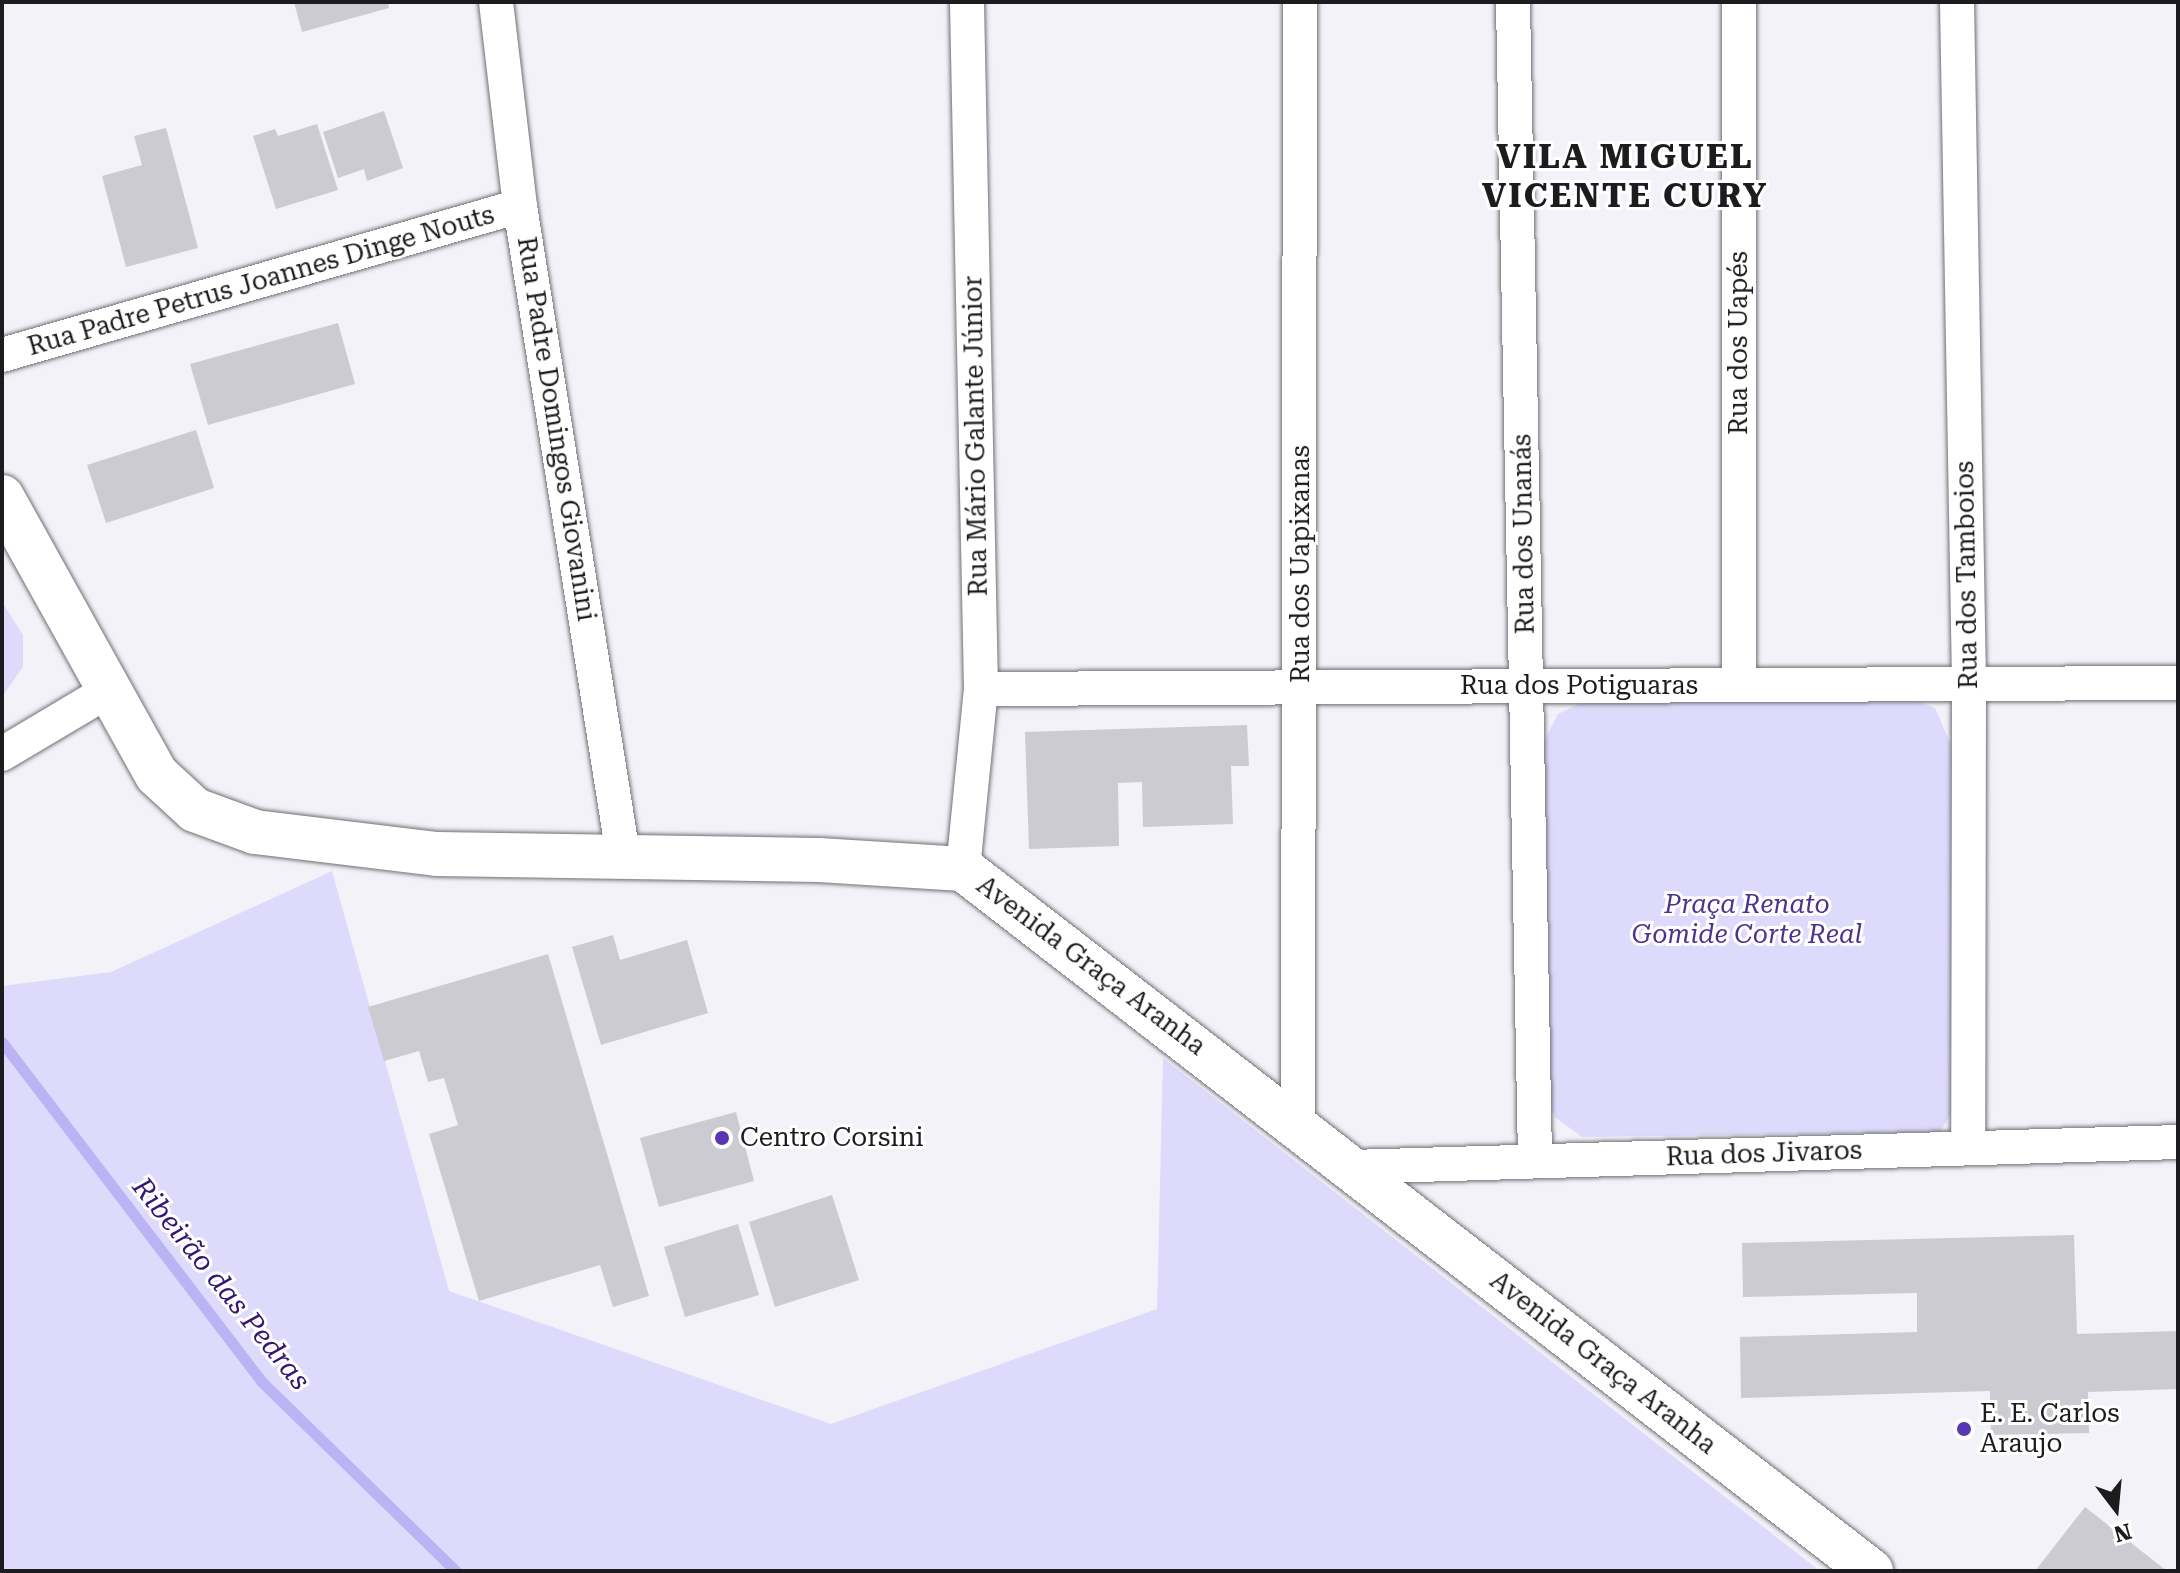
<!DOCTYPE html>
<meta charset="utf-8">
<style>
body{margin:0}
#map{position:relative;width:2180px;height:1573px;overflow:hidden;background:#f3f2f9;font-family:"Roboto Serif",serif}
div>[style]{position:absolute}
.green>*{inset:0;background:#dedafc}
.stream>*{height:11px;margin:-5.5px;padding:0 5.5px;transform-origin:5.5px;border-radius:5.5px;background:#bcb3f4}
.building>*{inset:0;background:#cccbd2}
.roads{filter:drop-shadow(0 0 2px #707076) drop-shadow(0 0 2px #707076)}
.minor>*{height:34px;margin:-17px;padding:0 17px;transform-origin:17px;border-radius:17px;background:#fff}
.tertiary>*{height:44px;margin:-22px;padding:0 22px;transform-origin:22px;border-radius:22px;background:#fff}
.dots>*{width:22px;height:22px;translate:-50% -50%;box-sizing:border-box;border:4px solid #fff;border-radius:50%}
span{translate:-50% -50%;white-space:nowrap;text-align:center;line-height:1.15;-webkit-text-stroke:6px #fff;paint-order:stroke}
.street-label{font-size:26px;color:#1c1c1e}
.park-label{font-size:26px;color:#4b348f;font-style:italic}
.poi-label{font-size:26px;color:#1c1c1e}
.left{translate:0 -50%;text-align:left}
.water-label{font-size:28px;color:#351773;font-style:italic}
.district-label{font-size:34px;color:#1c1c1e;font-weight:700;letter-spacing:2px}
.frame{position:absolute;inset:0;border:4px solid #1c1c1e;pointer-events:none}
.north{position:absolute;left:2076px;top:1469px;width:80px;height:80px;-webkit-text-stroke:6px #fff;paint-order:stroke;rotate:164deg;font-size:22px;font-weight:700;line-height:32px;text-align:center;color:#1c1c1e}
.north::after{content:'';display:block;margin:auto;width:28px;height:36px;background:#1c1c1e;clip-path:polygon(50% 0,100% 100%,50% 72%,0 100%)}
</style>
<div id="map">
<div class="green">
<i style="clip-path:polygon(2px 602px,23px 635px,23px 667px,2px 697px)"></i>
<i style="clip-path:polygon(1904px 696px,1935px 708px,1956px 756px,1952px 1112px,1940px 1132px,1582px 1137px,1556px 1118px,1540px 1085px,1538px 753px,1558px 714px,1592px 698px)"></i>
<i style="clip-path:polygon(332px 871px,449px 1291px,831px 1424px,1157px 1309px,1163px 1058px,1820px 1571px,2px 1571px,2px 986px,111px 972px)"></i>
</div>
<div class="stream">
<i style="left:2px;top:1042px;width:427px;rotate:52.6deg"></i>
<i style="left:261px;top:1381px;width:272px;rotate:44.3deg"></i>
</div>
<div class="building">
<i style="clip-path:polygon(294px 2px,388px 2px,389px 8px,302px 32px)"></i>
<i style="clip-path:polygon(384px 111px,403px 168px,367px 181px,364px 169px,338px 178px,323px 132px)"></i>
<i style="clip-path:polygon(317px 124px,338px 190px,276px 209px,253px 136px,275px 129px,278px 136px)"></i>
<i style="clip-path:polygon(166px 128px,198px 248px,126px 267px,102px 176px,142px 165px,134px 136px)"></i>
<i style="clip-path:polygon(338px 323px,355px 384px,208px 425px,190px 364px)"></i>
<i style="clip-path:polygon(196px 430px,214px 488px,106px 523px,87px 465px)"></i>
<i style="clip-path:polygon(1247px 725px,1249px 766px,1231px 766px,1233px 824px,1143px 827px,1142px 782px,1118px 783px,1119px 846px,1029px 849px,1025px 732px)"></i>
<i style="clip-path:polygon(613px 935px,620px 960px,687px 940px,708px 1013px,601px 1045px,572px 947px)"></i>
<i style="clip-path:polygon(548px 954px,649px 1296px,613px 1307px,600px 1265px,479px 1301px,429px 1134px,458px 1125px,444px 1078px,428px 1082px,419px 1051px,384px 1061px,368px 1007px)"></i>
<i style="clip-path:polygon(736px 1112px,754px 1181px,659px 1207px,640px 1138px)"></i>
<i style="clip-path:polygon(832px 1195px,859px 1280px,775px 1307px,749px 1222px)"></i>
<i style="clip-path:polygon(738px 1224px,759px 1295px,685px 1317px,664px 1247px)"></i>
<i style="clip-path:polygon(2074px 1235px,2077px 1334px,2178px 1331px,2178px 1389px,2088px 1392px,2089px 1433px,1991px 1435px,1990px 1391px,1741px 1398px,1740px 1337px,1917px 1332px,1917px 1293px,1743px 1297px,1742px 1243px)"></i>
<i style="clip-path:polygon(2085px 1507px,2167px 1571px,2035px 1571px)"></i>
</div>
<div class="roads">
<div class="minor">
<i style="left:496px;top:2px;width:205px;rotate:83.3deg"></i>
<i style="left:520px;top:206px;width:657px;rotate:80.98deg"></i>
<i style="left:1513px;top:2px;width:1159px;rotate:88.91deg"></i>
<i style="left:1957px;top:2px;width:682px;rotate:88.99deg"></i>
<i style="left:1969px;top:684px;width:464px;rotate:90.1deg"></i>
<i style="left:2px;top:355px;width:539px;rotate:-16.05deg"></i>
<i style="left:1739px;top:685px;width:683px;rotate:-90deg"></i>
<i style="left:981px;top:689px;width:1197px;rotate:-0.29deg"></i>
<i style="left:2px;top:754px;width:121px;rotate:-30.8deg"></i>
<i style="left:963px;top:869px;width:181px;rotate:-84.3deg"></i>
<i style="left:981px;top:689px;width:687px;rotate:-91.17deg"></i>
<i style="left:1298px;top:1125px;width:1123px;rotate:-89.9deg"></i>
<i style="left:1351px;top:1167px;width:827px;rotate:-1.73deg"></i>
</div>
<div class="tertiary">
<i style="left:2px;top:497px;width:318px;rotate:60.9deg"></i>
<i style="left:157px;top:775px;width:52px;rotate:42.6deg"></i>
<i style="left:195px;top:810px;width:64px;rotate:20.1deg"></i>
<i style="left:255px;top:832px;width:183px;rotate:6.9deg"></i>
<i style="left:437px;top:854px;width:382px;rotate:0.9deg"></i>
<i style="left:819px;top:860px;width:144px;rotate:3.6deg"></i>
<i style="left:963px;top:869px;width:1148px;rotate:37.71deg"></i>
</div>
</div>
<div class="dots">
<i style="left:722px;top:1138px;background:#5937b0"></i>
<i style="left:1964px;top:1429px;background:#5937b0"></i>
</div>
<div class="street-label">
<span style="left:261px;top:281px;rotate:-16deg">Rua Padre Petrus Joannes Dinge Nouts</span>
<span style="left:1739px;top:343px;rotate:-90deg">Rua dos Uapés</span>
<span style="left:556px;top:429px;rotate:81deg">Rua Padre Domingos Giovanini</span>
<span style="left:976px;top:436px;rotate:-91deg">Rua Mário Galante Júnior</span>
<span style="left:1524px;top:534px;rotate:-91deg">Rua dos Unanás</span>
<span style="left:1301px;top:564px;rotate:-90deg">Rua dos Uapixanas</span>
<span style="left:1967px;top:575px;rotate:-91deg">Rua dos Tamboios</span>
<span style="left:1579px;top:686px">Rua dos Potiguaras</span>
<span style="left:1091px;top:966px;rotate:37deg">Avenida Graça Aranha</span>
<span style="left:1764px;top:1154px;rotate:-2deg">Rua dos Jivaros</span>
<span style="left:1603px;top:1363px;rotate:38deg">Avenida Graça Aranha</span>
</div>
<div class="park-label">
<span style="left:1747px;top:920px">Praça Renato<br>Gomide Corte Real</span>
</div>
<div class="poi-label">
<span class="left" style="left:740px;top:1138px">Centro Corsini</span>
<span class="left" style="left:1980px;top:1429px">E. E. Carlos<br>Araujo</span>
</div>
<div class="water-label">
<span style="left:221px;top:1284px;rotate:51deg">Ribeirão das Pedras</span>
</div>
<div class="district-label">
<span style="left:1625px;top:176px">VILA MIGUEL<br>VICENTE CURY</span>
</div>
<div class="frame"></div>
<div class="north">N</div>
</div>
